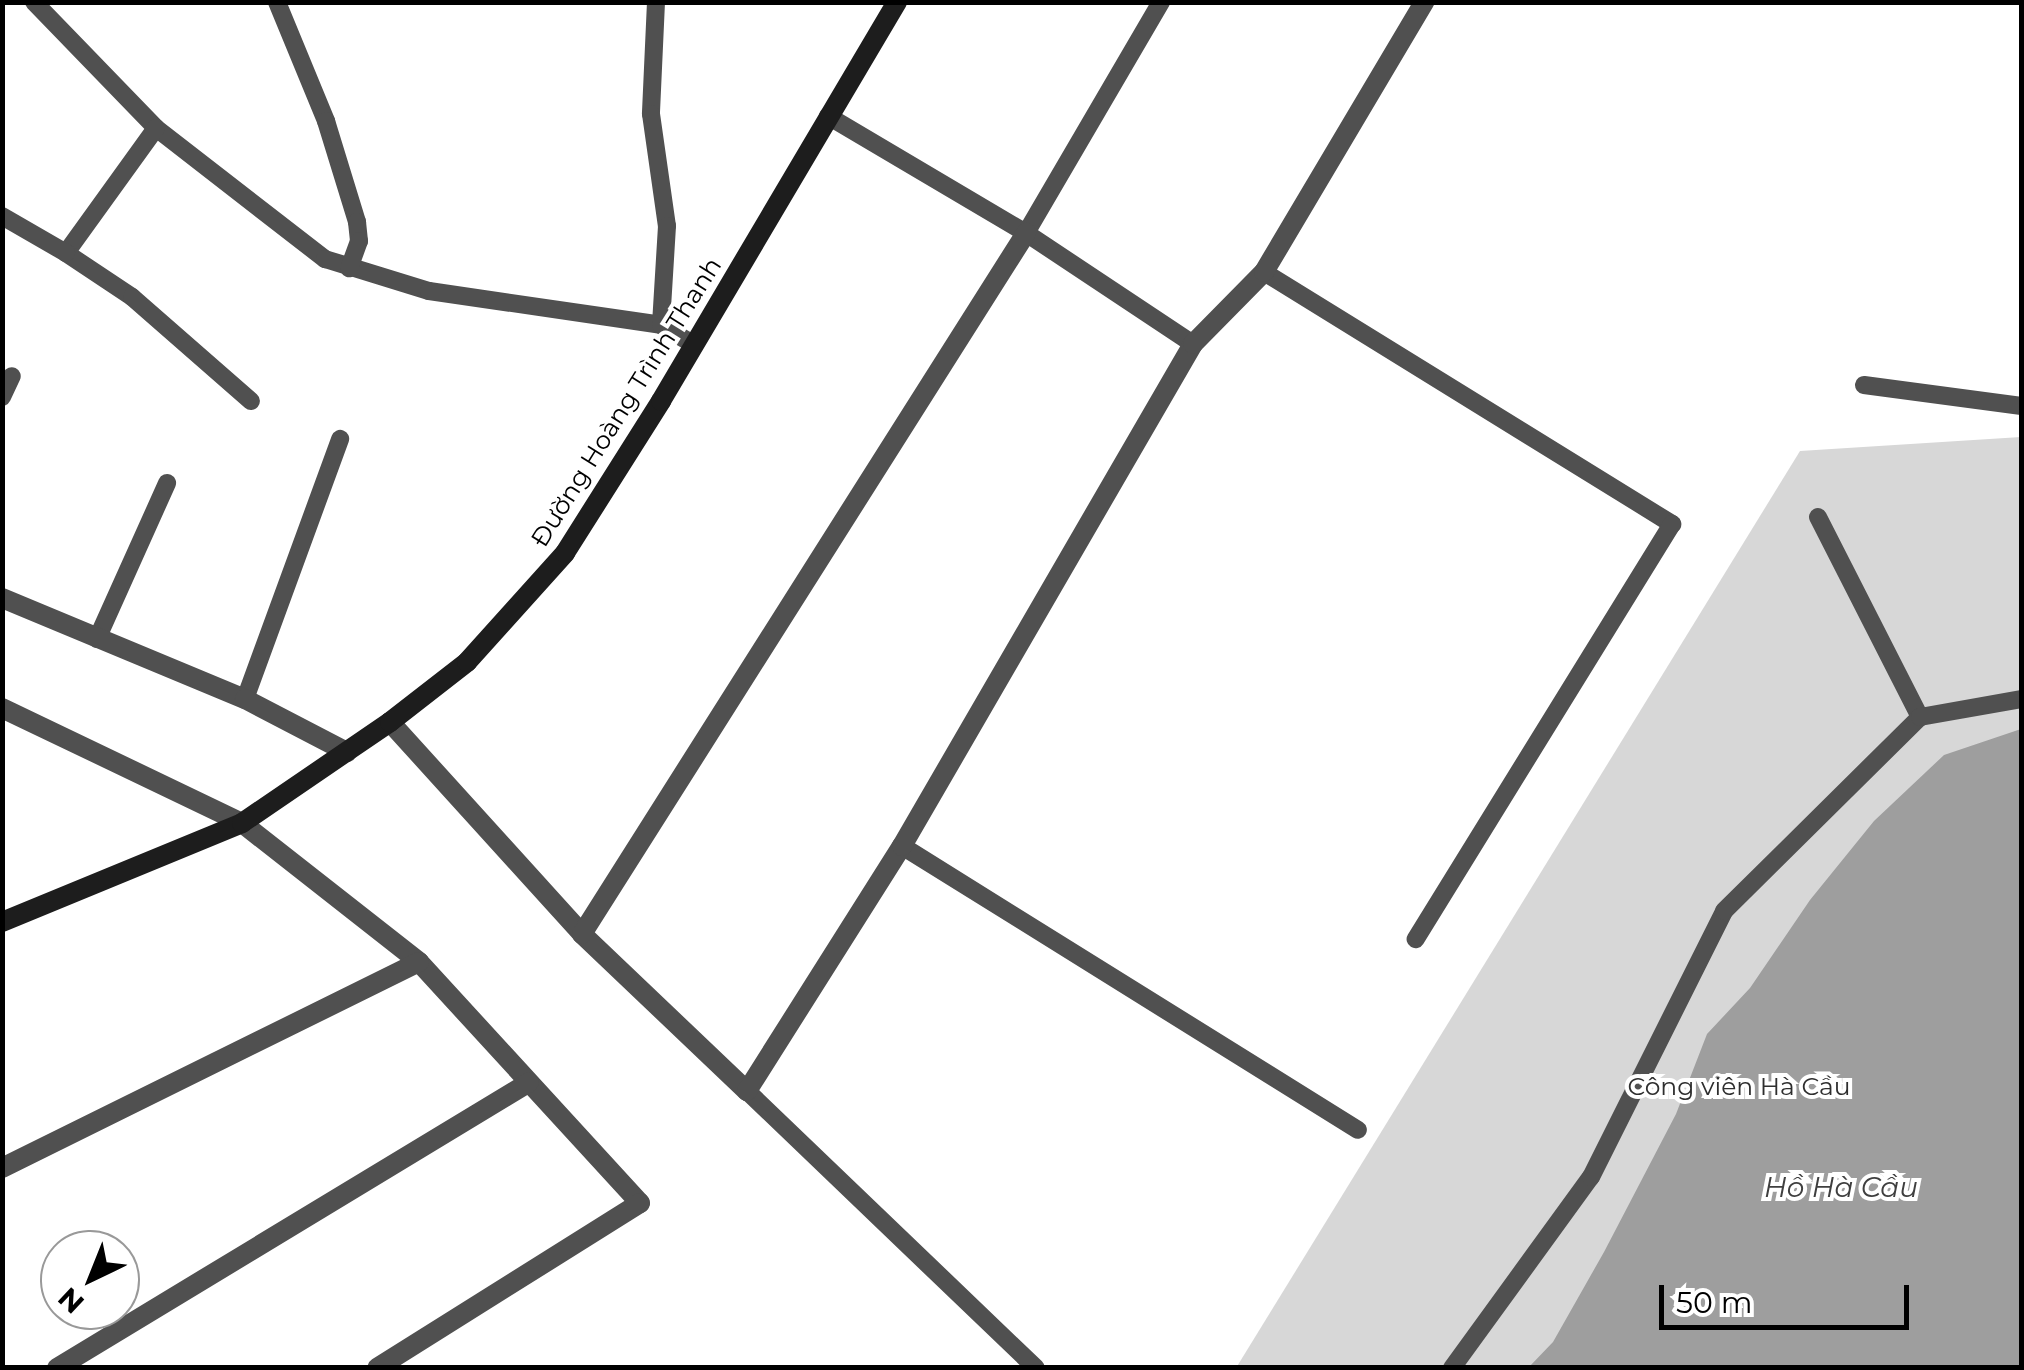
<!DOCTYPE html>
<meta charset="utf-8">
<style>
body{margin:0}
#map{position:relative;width:2024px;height:1370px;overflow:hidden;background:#fff;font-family:Montserrat,sans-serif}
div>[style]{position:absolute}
.green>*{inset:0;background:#d7d7d7}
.water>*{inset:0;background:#9e9e9e}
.lane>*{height:18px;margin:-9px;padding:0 9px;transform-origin:9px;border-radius:9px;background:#505050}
.street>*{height:20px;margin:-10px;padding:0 10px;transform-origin:10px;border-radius:10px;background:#505050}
.secondary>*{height:20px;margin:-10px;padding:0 10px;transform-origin:10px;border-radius:10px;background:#1d1d1d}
span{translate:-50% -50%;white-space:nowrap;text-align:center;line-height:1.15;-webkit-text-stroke:8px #fff;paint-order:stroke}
.street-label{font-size:25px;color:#000}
.park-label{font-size:25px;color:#2e2e2e}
.water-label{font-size:28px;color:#3f3f3f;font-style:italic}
.frame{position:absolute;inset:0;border:5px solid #000;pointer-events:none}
.north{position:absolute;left:40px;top:1230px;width:100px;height:100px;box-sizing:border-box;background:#fff;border:2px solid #999;border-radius:50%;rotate:223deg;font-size:28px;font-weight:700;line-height:40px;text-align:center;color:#000}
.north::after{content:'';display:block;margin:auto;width:35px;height:45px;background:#000;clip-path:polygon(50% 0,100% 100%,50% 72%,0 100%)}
.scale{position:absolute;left:1659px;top:1285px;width:250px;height:45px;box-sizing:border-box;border:5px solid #000;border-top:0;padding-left:12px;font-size:30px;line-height:35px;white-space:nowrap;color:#000;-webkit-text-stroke:8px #fff;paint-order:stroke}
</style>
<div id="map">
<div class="green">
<i style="clip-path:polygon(2021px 437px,2021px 1367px,1236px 1368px,1800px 451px)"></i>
</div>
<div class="water">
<i style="clip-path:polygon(2021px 729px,2021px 1367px,1529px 1367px,1553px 1342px,1604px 1252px,1676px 1114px,1707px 1034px,1750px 988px,1810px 900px,1874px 821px,1944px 755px)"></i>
</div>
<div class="lane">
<i style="left:34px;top:2px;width:175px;rotate:45.9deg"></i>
<i style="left:156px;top:128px;width:214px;rotate:37.8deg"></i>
<i style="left:325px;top:259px;width:109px;rotate:17.1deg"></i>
<i style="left:429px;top:291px;width:234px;rotate:8.3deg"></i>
<i style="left:661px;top:325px;width:39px;rotate:31deg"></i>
<i style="left:277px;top:2px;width:129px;rotate:67.6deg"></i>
<i style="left:326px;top:121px;width:106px;rotate:72.9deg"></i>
<i style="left:357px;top:222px;width:19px;rotate:84deg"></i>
<i style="left:359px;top:241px;width:29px;rotate:110deg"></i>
<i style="left:656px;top:2px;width:112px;rotate:92.6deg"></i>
<i style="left:651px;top:114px;width:113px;rotate:81.9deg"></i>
<i style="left:667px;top:226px;width:99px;rotate:93.5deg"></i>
<i style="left:828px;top:116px;width:230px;rotate:30.6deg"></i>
<i style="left:1026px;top:233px;width:201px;rotate:33.6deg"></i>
<i style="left:156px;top:128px;width:154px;rotate:125.8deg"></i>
<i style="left:66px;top:253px;width:79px;rotate:33.7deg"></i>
<i style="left:132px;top:297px;width:158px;rotate:41.2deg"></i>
<i style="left:2px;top:216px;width:74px;rotate:30deg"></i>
<i style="left:1026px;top:233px;width:268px;rotate:-59.7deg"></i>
<i style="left:1264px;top:272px;width:480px;rotate:31.7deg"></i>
<i style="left:1672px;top:524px;width:488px;rotate:121.7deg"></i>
<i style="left:1864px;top:385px;width:159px;rotate:7.6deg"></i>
<i style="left:2px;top:397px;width:23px;rotate:-65deg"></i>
<i style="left:1818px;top:517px;width:225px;rotate:63deg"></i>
<i style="left:97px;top:639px;width:171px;rotate:-65.8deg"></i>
<i style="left:245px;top:699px;width:277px;rotate:-69.9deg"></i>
<i style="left:902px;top:846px;width:537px;rotate:31.91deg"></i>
<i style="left:747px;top:1091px;width:400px;rotate:43.8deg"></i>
<i style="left:1452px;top:1368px;width:236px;rotate:-54deg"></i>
<i style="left:1591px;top:1177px;width:297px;rotate:-63.4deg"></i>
<i style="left:1724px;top:911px;width:276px;rotate:-44.7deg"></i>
<i style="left:1920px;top:717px;width:104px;rotate:-10deg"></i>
</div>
<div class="street">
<i style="left:2px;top:598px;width:263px;rotate:22.6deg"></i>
<i style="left:245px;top:699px;width:115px;rotate:27.5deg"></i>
<i style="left:2px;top:708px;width:266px;rotate:25.6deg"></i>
<i style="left:242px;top:823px;width:225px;rotate:38.1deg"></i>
<i style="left:419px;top:962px;width:327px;rotate:47.5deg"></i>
<i style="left:640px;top:1203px;width:310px;rotate:147.9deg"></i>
<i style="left:390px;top:722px;width:286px;rotate:47.8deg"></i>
<i style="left:582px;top:934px;width:228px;rotate:43.6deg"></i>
<i style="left:747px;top:1091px;width:290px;rotate:-57.7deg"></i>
<i style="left:902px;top:846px;width:580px;rotate:-59.9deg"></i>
<i style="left:1193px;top:344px;width:101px;rotate:-45.4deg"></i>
<i style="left:1264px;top:272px;width:314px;rotate:-59.3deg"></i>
<i style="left:582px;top:934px;width:830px;rotate:-57.65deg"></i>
<i style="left:2px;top:1168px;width:465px;rotate:-26.3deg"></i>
<i style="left:57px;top:1368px;width:551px;rotate:-31.18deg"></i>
</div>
<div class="secondary">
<i style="left:2px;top:922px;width:260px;rotate:-22.4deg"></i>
<i style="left:242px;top:823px;width:179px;rotate:-34.3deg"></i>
<i style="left:390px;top:722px;width:98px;rotate:-37.9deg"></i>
<i style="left:467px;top:662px;width:147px;rotate:-48deg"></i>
<i style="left:565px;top:553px;width:180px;rotate:-57.7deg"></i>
<i style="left:661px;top:401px;width:464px;rotate:-59.4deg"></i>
</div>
<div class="street-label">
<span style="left:626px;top:402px;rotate:-58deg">Đường Hoàng Trình Thanh</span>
</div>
<div class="park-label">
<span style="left:1739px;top:1086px">Công viên Hà Cầu</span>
</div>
<div class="water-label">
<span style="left:1841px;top:1187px">Hồ Hà Cầu</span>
</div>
<div class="frame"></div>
<div class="north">N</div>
<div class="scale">50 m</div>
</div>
